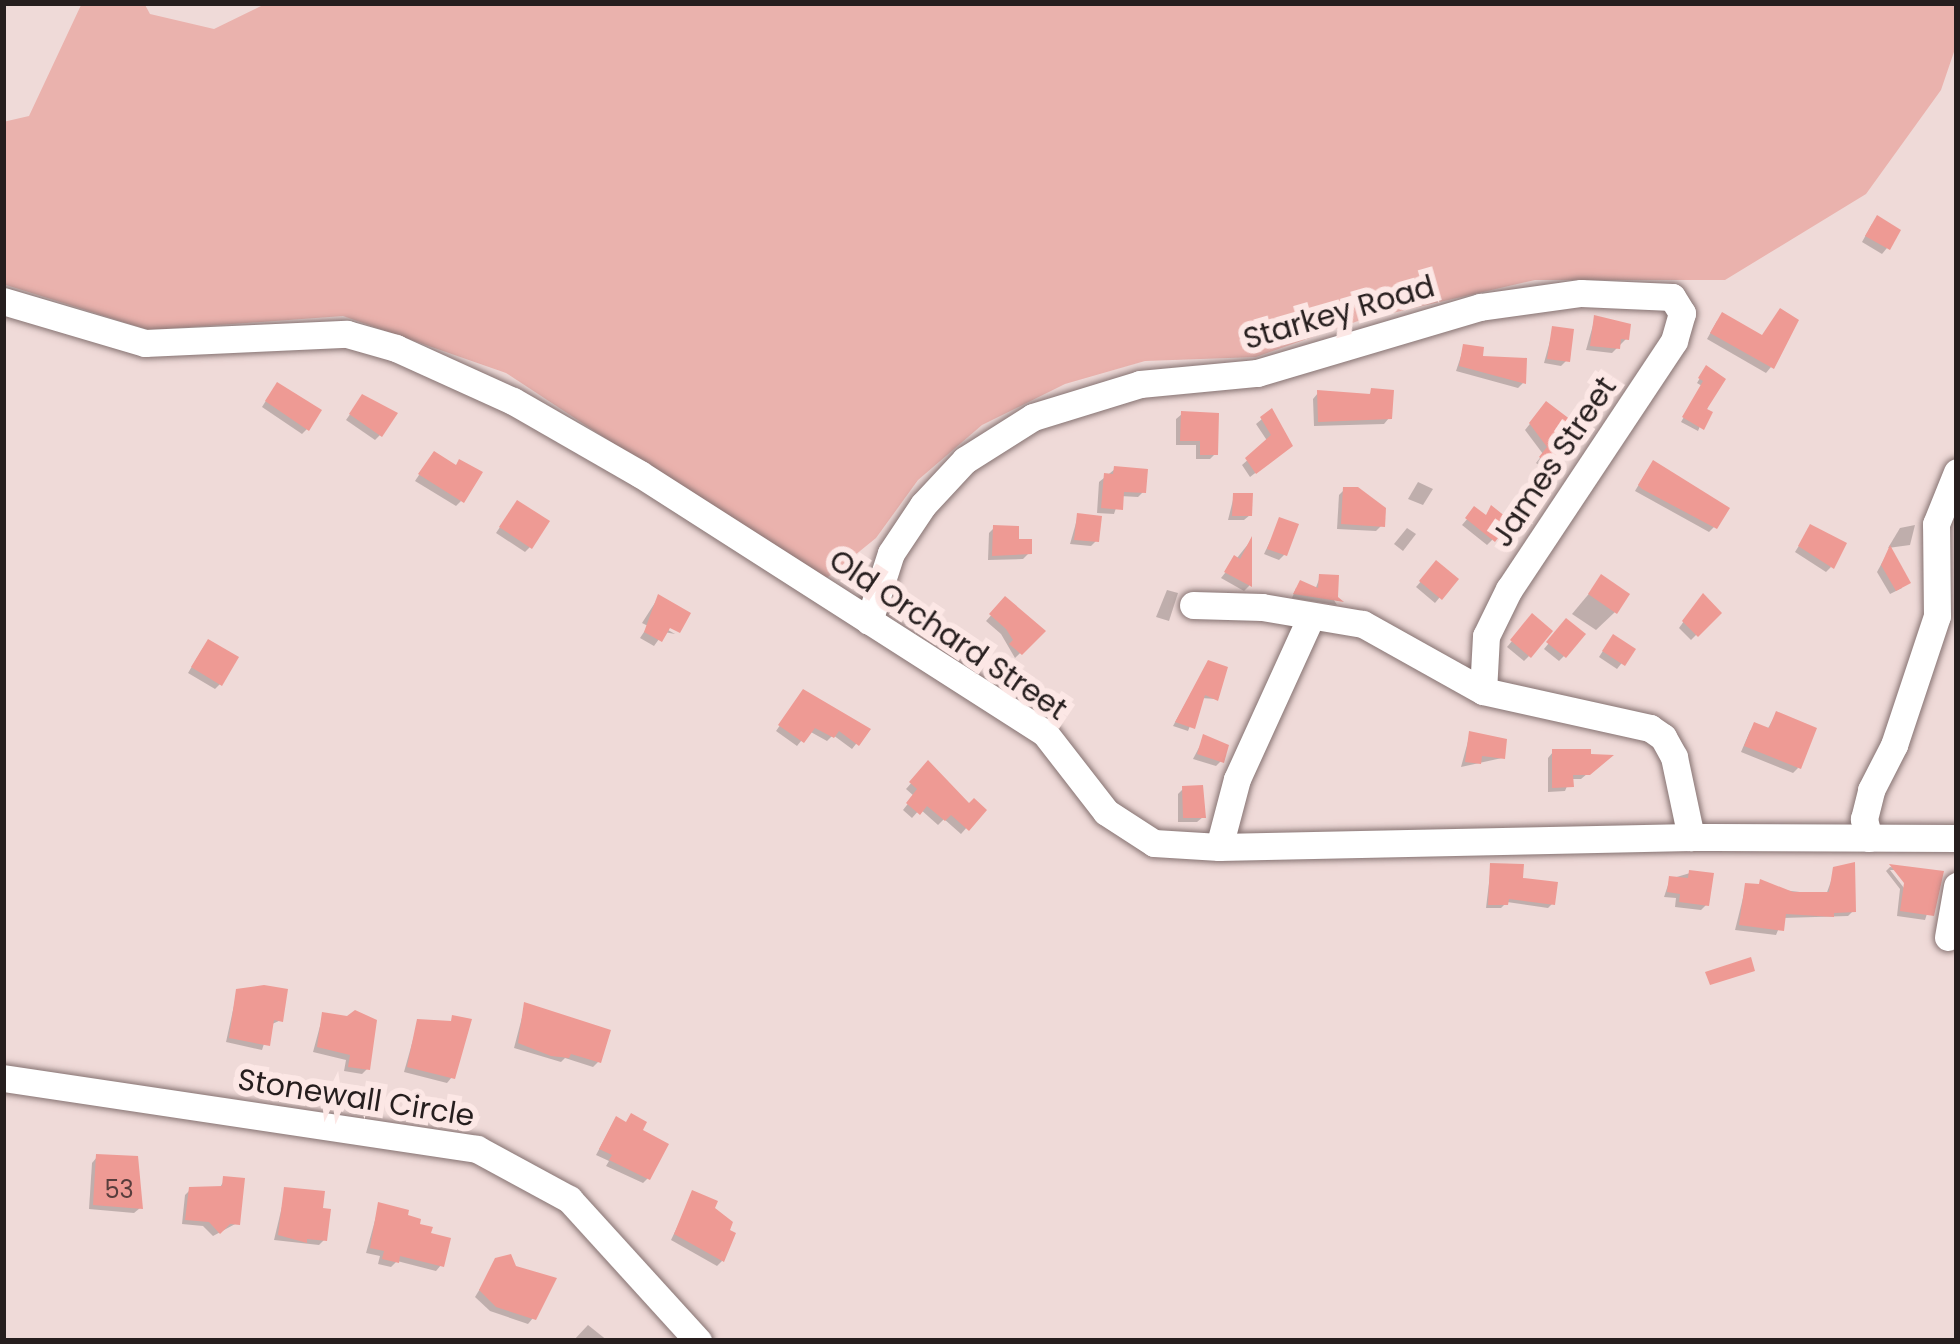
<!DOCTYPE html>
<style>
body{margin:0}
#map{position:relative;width:1960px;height:1344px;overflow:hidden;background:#efdad8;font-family:Poppins,sans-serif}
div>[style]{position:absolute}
.green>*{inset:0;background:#eab2ad}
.shadow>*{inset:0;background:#0003}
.building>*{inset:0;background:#ee9a94}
.roads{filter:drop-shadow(0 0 3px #857271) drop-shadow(0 0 3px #857271)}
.minor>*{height:27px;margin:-13.5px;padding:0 13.5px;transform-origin:13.5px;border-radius:13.5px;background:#fff}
span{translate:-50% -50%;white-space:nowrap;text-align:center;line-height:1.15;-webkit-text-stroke:12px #fce7e5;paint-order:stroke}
.number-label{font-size:24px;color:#583d3c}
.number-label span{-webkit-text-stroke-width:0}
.street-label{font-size:30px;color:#261e1e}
.frame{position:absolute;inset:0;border:6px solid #261e1e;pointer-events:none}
</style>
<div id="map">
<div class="green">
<i style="clip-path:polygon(82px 3px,144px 3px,150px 14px,214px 29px,267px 3px,1954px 3px,1957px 43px,1941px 90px,1866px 194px,1725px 280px,1535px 280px,1358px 321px,1256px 357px,1145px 361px,1065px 384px,982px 425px,918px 480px,876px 538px,823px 581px,506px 373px,343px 316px,149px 330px,3px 284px,3px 122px,29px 116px)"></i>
</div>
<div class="shadow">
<i style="clip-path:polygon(1872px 224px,1887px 248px,1882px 254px,1862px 242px)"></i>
<i style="clip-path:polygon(1595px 318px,1626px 339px,1612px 353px,1586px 350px)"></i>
<i style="clip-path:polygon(1717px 321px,1771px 367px,1766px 373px,1707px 339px)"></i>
<i style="clip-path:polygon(1553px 330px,1567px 360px,1561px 366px,1544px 363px)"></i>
<i style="clip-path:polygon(1464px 347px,1479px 359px,1523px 383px,1518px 388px,1456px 371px)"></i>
<i style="clip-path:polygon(1703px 373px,1720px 377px,1698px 431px,1681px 422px,1702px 386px,1697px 383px)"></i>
<i style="clip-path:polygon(272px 391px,307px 429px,302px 434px,262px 407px)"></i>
<i style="clip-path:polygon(1372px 392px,1389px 418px,1384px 424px,1314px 426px,1313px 399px,1318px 393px,1367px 396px)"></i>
<i style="clip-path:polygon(358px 403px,380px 435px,375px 440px,346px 420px)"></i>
<i style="clip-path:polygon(1541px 410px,1562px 428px,1548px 472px,1536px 463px,1543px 454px,1525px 430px)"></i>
<i style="clip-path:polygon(1182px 414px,1215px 454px,1210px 459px,1196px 459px,1196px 445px,1176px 445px,1176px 419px)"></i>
<i style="clip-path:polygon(1262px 419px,1284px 451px,1250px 477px,1242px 465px,1268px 442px,1256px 424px)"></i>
<i style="clip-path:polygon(429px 460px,461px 501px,456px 506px,415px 481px)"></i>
<i style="clip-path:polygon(1115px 469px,1143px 492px,1138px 497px,1120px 496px,1114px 514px,1097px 513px,1099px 482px)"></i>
<i style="clip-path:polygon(1648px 469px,1714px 527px,1709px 532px,1635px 491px)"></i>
<i style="clip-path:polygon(1418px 482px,1433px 489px,1423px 505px,1408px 499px)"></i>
<i style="clip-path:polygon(1344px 490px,1382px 525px,1376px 531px,1337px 529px,1339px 495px)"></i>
<i style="clip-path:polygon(1234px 496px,1250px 515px,1244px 520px,1228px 520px)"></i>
<i style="clip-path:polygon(512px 509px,530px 547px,525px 552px,496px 533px)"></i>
<i style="clip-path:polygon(1491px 509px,1492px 540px,1487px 545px,1462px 525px,1475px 510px,1485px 518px)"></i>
<i style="clip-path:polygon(1078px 516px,1096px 541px,1091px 546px,1070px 544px)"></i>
<i style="clip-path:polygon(1280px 521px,1284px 555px,1279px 560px,1264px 554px)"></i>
<i style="clip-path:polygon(1915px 525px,1910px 545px,1888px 548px,1900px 528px)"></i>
<i style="clip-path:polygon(994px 528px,1016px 542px,1029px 553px,1023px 559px,988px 560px,989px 533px)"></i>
<i style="clip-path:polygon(1407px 528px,1416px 534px,1403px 551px,1394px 544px)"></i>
<i style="clip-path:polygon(1810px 528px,1831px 567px,1826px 572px,1795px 552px)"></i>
<i style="clip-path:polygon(1249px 543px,1249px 586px,1244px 591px,1221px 578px)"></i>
<i style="clip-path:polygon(1889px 550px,1902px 588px,1890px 594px,1877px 572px)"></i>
<i style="clip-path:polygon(1436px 564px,1455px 579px,1435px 603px,1416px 587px)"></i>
<i style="clip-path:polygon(1320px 577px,1337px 605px,1292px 598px,1296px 588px,1315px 590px)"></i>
<i style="clip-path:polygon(1602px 578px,1615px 612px,1596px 630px,1572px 614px)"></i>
<i style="clip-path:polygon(1167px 590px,1178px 593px,1169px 621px,1156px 617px)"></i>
<i style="clip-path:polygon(658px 598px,656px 623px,675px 634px,664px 632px,654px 646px,640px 638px,648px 626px,642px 623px)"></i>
<i style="clip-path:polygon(1005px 600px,1042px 632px,1015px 658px,1001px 634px,986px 621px)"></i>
<i style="clip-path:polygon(1698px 602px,1718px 613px,1691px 640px,1679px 628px)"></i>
<i style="clip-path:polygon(1566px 622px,1564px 656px,1559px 661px,1544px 649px)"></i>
<i style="clip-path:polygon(1527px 623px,1529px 656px,1524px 661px,1507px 647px)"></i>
<i style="clip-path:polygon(1608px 643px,1632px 650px,1617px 669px,1599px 657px)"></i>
<i style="clip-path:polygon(203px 648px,220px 684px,215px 689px,188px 673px)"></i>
<i style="clip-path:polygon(1205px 668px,1216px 699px,1201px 698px,1188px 731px,1173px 726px)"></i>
<i style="clip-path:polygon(799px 698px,867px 730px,852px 749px,833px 735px,827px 741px,809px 731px,797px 746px,776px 731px)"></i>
<i style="clip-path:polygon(1776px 714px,1798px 768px,1793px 773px,1741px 752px,1750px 731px,1755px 726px,1767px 730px)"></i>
<i style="clip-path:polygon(1470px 734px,1502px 758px,1461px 767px)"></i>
<i style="clip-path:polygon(1204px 738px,1221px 761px,1216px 766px,1193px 759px)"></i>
<i style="clip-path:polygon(1553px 752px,1607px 757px,1581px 779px,1570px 779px,1565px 791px,1548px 792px,1548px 758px)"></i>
<i style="clip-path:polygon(928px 764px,969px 807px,982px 810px,961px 834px,944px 819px,938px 825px,920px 809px,912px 818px,903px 810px,914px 796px,906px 789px)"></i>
<i style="clip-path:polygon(1183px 789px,1203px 817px,1197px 822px,1178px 822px,1178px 794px)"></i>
<i style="clip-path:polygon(1491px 866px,1520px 880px,1552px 904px,1548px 908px,1507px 902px,1501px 908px,1486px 908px)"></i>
<i style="clip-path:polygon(evenodd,1890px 867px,1940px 874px,1925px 920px,1897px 916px,1900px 889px,1886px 871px,1890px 867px,1890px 870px,1898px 870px,1911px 897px,1890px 870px)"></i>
<i style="clip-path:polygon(1835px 870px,1853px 911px,1848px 916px,1783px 918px,1776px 935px,1735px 930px,1746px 886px,1826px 895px)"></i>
<i style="clip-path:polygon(1690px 873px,1706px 905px,1701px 910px,1675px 907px,1676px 898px,1664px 897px,1670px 879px)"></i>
<i style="clip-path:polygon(237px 992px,281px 1020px,270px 1025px,262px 1050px,226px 1042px)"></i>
<i style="clip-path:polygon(525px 1006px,599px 1061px,593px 1067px,565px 1058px,561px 1062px,514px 1048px)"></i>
<i style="clip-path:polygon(323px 1015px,367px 1069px,362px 1074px,344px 1071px,346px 1060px,313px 1052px)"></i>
<i style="clip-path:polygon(418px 1022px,452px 1077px,447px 1083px,404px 1072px)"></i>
<i style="clip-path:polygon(612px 1125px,639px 1131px,648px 1178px,643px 1183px,606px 1166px,609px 1161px,596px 1155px)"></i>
<i style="clip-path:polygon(97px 1157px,140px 1208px,134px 1213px,89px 1209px,92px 1163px)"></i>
<i style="clip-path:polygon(225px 1179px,237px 1223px,213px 1236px,203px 1226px,182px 1224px,185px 1195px,190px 1190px,219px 1189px)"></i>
<i style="clip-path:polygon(286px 1190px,319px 1210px,324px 1240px,319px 1245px,274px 1240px)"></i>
<i style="clip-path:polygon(693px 1194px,722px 1261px,717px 1266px,671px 1240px)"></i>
<i style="clip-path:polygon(379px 1206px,441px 1265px,436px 1271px,397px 1261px,391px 1267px,378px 1264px,380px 1256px,366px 1253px)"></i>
<i style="clip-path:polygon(497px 1261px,514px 1268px,533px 1318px,528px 1324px,490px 1311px,475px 1297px)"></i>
<i style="clip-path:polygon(588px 1325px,608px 1341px,573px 1341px)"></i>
</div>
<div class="building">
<i style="clip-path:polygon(1877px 215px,1901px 230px,1890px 250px,1865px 236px)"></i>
<i style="clip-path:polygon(1780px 308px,1799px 320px,1774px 369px,1710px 333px,1722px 312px,1762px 335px)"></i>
<i style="clip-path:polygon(1594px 315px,1631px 324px,1629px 340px,1621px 339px,1620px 349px,1590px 346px)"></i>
<i style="clip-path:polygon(1552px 326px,1574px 329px,1570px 362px,1547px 359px)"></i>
<i style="clip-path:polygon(1463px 344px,1484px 347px,1483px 356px,1527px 358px,1526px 384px,1459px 366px)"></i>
<i style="clip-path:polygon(1706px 365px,1726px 379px,1707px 409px,1713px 412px,1704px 430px,1682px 417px,1703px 381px,1698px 378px)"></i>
<i style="clip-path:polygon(277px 382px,322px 410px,309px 431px,265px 401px)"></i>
<i style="clip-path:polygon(1371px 388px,1394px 390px,1392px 419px,1318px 422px,1317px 390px,1370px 394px)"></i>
<i style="clip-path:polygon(362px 394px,398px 413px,382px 437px,349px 414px)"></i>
<i style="clip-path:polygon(1546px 401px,1571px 420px,1566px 427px,1579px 438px,1556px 469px,1539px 457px,1547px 447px,1529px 423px)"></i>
<i style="clip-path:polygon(1272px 408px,1293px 446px,1256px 474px,1245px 458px,1271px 435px,1260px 417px)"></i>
<i style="clip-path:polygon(1181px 411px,1219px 413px,1218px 455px,1200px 455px,1200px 441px,1180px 441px)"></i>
<i style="clip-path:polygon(434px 451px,456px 465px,459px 459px,483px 472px,464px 503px,418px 474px)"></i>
<i style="clip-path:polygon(1653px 460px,1730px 508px,1717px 529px,1642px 489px,1638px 485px)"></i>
<i style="clip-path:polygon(1114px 466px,1148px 469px,1146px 493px,1124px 492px,1123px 510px,1101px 508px,1104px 473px,1113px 474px)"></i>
<i style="clip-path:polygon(1343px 487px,1358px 487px,1386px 508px,1385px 527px,1341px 524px)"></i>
<i style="clip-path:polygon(1233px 493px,1253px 493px,1252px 516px,1232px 516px)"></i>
<i style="clip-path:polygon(517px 500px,550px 521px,532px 549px,499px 527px)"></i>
<i style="clip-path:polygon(1491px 505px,1511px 521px,1495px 542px,1465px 518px,1474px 506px,1486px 515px)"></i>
<i style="clip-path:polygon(1077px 513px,1102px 516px,1099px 542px,1074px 540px)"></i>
<i style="clip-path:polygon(1279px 517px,1299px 524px,1287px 556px,1267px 549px)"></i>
<i style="clip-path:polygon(1810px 524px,1847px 543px,1834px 569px,1798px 546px)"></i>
<i style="clip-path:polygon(993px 525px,1019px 526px,1019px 539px,1032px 539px,1032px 554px,992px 556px)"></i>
<i style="clip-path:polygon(1252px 536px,1252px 587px,1224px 572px,1234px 555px,1240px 559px)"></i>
<i style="clip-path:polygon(1890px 545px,1911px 583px,1896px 591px,1881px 565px)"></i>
<i style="clip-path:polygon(1436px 560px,1459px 579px,1442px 600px,1419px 581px)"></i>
<i style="clip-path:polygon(1319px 574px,1339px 575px,1338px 597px,1344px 602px,1293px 594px,1300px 580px,1318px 588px)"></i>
<i style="clip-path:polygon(1601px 574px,1630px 594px,1617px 614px,1588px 594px)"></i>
<i style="clip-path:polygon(1703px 593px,1722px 613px,1698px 637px,1682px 621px)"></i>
<i style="clip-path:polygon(658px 594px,691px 613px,680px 633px,670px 628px,662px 642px,644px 632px)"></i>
<i style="clip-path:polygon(1005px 596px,1046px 631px,1022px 655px,1009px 644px,1013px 640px,1006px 629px,989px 614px)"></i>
<i style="clip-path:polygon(1532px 613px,1553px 631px,1531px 658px,1510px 640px)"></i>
<i style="clip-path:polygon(1566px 618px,1586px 634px,1566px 658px,1546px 642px)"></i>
<i style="clip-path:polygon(1613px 634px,1636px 649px,1625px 666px,1602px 651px)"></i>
<i style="clip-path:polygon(208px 639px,239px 657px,222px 686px,191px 667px)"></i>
<i style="clip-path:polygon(1208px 660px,1228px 667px,1218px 701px,1205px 695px,1195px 729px,1175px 722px)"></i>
<i style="clip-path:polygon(803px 689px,871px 729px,859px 746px,839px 731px,834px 738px,815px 728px,804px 743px,778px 725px)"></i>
<i style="clip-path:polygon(1776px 711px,1817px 728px,1801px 769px,1744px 746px,1754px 722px,1769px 728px)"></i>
<i style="clip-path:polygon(1469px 731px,1507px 739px,1505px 759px,1482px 756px,1481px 764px,1465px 762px)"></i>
<i style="clip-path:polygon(1203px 734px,1229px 745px,1224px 763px,1197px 754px)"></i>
<i style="clip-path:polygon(1552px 749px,1591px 749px,1591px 754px,1614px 755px,1590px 775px,1573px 775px,1574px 787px,1552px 788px)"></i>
<i style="clip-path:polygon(928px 760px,969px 803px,974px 798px,987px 810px,969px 831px,951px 815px,945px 821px,927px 806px,920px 815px,906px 803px,917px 789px,909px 782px)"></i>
<i style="clip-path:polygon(1203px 785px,1206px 818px,1183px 818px,1182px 786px)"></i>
<i style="clip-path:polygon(1855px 862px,1856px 912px,1834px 913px,1834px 917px,1786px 914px,1784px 931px,1739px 925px,1745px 883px,1759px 884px,1760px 879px,1793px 892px,1829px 892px,1833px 867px)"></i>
<i style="clip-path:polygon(1490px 863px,1524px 864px,1523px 878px,1558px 882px,1555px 905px,1509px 899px,1508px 905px,1488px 905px)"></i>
<i style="clip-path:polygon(1889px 864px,1944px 871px,1934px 916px,1900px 911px,1904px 883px)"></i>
<i style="clip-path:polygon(1689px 870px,1714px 873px,1709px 906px,1679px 902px,1680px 894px,1667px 892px,1669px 876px,1688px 878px)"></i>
<i style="clip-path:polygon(1751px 957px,1755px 971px,1710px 985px,1705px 972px)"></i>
<i style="clip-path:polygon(264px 985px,288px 989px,283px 1022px,274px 1020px,270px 1046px,229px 1038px,236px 989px)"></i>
<i style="clip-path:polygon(524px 1002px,611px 1030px,601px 1063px,571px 1054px,569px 1058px,551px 1056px,518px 1043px)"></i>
<i style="clip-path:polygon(355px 1010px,377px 1020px,370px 1070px,348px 1067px,350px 1055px,317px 1047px,322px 1012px,347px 1016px)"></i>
<i style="clip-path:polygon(452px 1015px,472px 1019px,455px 1079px,407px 1067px,417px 1019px,451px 1021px)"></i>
<i style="clip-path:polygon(631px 1113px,647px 1122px,643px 1130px,669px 1144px,650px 1180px,609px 1160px,612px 1155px,599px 1149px,616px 1116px,626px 1122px)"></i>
<i style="clip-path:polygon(96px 1154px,138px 1156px,143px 1209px,93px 1205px)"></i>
<i style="clip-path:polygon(223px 1176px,245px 1178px,240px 1225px,230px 1224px,220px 1234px,209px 1222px,185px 1220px,189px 1187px,222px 1186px)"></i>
<i style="clip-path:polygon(284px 1187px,325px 1191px,323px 1208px,331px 1209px,327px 1241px,307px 1239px,307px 1243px,278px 1235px)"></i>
<i style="clip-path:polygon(692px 1190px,718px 1201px,715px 1208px,733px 1222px,730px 1230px,736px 1233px,724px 1262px,674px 1234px)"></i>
<i style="clip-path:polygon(378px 1202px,409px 1210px,408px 1215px,421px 1219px,420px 1224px,433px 1227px,431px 1233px,451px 1238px,444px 1267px,400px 1256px,399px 1263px,382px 1259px,384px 1251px,370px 1248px)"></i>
<i style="clip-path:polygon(511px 1254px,516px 1266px,557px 1278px,536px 1320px,496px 1307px,479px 1290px,495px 1258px)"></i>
</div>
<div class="roads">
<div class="minor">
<i style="left:3px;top:301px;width:148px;rotate:16.5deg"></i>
<i style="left:145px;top:343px;width:202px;rotate:-2.6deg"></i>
<i style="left:347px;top:334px;width:51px;rotate:15.9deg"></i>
<i style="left:396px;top:348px;width:128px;rotate:24.4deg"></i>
<i style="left:513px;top:401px;width:146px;rotate:29.9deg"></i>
<i style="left:640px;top:474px;width:479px;rotate:32.6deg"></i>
<i style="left:1044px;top:732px;width:101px;rotate:52.2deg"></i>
<i style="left:1106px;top:812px;width:57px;rotate:32.9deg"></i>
<i style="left:1154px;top:843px;width:65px;rotate:3.5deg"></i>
<i style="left:1219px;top:847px;width:472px;rotate:-1.2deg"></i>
<i style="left:1691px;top:837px;width:266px;rotate:0.2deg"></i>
<i style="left:1193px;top:605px;width:69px;rotate:1.7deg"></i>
<i style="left:1262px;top:607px;width:102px;rotate:9.6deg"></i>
<i style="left:1363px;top:624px;width:137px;rotate:29.2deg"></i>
<i style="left:1483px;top:691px;width:171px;rotate:12.5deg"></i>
<i style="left:1650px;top:728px;width:16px;rotate:35deg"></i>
<i style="left:1663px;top:737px;width:23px;rotate:61deg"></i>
<i style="left:1674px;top:757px;width:82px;rotate:78deg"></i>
<i style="left:869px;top:621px;width:71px;rotate:-72.1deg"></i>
<i style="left:891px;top:553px;width:58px;rotate:-56.3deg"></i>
<i style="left:923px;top:505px;width:62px;rotate:-47deg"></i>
<i style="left:965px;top:460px;width:80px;rotate:-32.3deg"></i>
<i style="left:1033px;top:417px;width:112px;rotate:-17.1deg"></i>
<i style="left:1140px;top:384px;width:118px;rotate:-5.4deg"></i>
<i style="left:1257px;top:373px;width:233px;rotate:-16.5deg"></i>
<i style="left:1480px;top:307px;width:102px;rotate:-7.9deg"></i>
<i style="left:1581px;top:293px;width:91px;rotate:2.5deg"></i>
<i style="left:1672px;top:297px;width:19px;rotate:58deg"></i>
<i style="left:1682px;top:313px;width:29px;rotate:106deg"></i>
<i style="left:1674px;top:341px;width:298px;rotate:123.6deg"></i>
<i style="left:1509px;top:589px;width:52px;rotate:116.1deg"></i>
<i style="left:1486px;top:636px;width:55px;rotate:93.1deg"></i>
<i style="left:1869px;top:838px;width:20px;rotate:-105deg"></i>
<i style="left:1864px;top:819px;width:30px;rotate:-76deg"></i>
<i style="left:1871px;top:790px;width:51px;rotate:-62.9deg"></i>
<i style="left:1894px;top:745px;width:136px;rotate:-71.6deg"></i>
<i style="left:1937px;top:616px;width:92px;rotate:-90.6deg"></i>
<i style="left:1936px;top:524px;width:56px;rotate:-68deg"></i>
<i style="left:1219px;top:847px;width:70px;rotate:-75.2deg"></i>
<i style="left:1237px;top:779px;width:176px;rotate:-65.5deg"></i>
<i style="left:1948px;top:937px;width:52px;rotate:-80deg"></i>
<i style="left:3px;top:1078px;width:479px;rotate:8.5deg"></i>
<i style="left:477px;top:1149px;width:105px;rotate:28.5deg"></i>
<i style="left:569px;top:1199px;width:192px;rotate:47.7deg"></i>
</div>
</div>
<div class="number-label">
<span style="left:119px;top:1190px">53</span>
</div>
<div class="street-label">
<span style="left:1339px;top:313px;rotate:-16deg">Starkey Road</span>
<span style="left:1554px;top:462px;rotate:-56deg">James Street</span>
<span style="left:948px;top:635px;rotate:34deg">Old Orchard Street</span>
<span style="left:356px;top:1098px;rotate:9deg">Stonewall Circle</span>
</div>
<div class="frame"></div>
</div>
